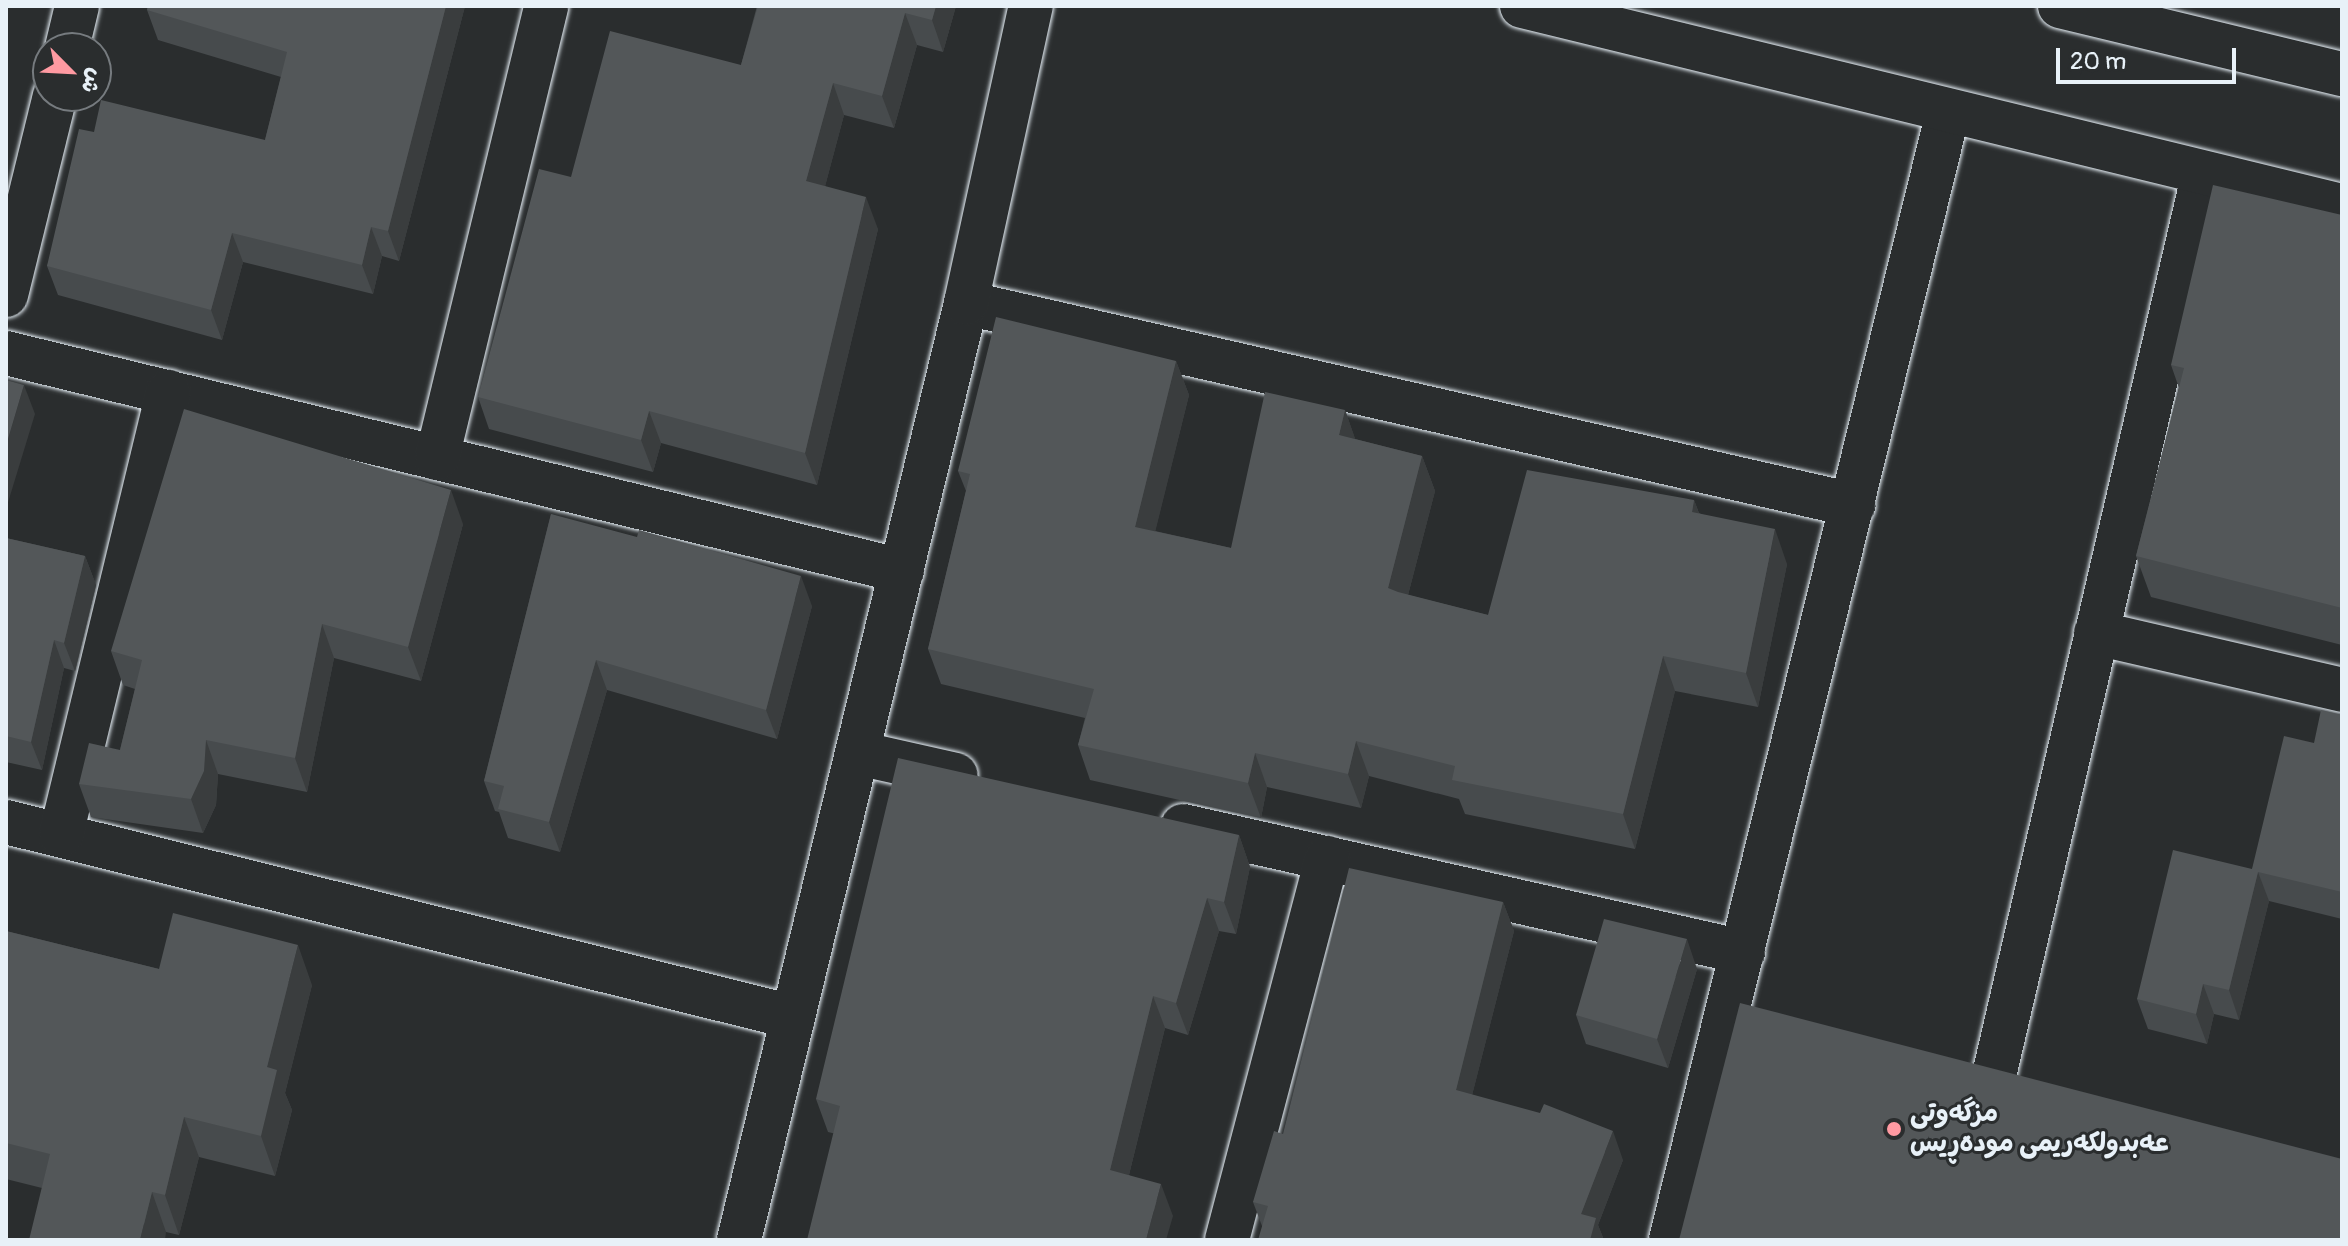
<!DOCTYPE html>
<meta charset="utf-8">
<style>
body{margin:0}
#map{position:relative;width:2348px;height:1246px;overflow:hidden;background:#2a2d2e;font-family:Pangolin,"Playpen Sans Arabic",sans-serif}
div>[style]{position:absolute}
.roads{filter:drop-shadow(0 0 2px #e8f1f8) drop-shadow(0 0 2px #e8f1f8)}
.street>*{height:44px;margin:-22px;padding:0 22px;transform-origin:22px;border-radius:22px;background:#2a2d2e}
.secondary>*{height:44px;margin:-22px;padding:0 22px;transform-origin:22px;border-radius:22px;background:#2a2d2e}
.wall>*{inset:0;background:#474b4d}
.shaded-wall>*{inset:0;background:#3a3d3e}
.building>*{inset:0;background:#535759}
.dots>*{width:22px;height:22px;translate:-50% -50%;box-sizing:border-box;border:4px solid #2a2d2e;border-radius:50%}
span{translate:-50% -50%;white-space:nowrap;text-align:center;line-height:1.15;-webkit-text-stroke:6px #2a2d2e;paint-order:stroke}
.poi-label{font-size:26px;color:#e8f1f8;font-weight:700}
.left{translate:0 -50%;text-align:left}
.frame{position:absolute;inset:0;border:8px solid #e8f1f8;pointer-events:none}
.north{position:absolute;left:32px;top:32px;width:80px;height:80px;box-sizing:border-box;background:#2a2d2e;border:2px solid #767b7f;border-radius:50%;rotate:114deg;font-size:22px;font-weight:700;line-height:32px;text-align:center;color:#e8f1f8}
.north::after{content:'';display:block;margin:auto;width:28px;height:36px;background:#ff9aa2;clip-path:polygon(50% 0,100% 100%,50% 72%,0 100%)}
.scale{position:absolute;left:2056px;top:48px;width:180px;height:36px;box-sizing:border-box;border:4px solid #e8f1f8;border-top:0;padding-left:10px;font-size:24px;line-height:28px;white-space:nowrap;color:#e8f1f8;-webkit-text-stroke:6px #2a2d2e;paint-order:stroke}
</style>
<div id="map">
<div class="roads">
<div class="street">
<i style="left:67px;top:48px;width:43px;rotate:-76.6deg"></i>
<i style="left:6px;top:295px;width:205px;rotate:-76.2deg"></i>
<i style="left:966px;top:303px;width:910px;rotate:12.83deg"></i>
<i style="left:6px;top:353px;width:922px;rotate:13.67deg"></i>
<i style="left:437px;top:458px;width:465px;rotate:-76.4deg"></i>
<i style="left:2096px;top:633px;width:253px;rotate:13deg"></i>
<i style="left:858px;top:753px;width:100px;rotate:12.7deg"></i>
<i style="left:6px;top:822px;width:811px;rotate:13.92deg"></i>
<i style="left:1183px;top:826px;width:574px;rotate:12.68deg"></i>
<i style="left:61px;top:835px;width:456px;rotate:-76.4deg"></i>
<i style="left:1993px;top:1080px;width:927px;rotate:-76.91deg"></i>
<i style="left:739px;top:1240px;width:964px;rotate:-76.38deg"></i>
<i style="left:966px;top:303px;width:304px;rotate:-77.7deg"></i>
<i style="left:1227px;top:1240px;width:395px;rotate:-75.3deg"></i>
<i style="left:1671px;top:1240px;width:1162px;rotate:-76.2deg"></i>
</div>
<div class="secondary">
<i style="left:1522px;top:6px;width:844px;rotate:13.71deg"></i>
<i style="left:2060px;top:6px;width:290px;rotate:13.6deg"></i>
</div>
</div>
<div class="wall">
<i style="clip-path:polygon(148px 6px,465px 6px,399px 261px,382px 256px,373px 294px,243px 262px,222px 340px,58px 295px,47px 266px,94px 132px,265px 140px,281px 77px,158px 40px,147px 10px)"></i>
<i style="clip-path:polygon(756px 6px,956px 6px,943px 52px,917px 45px,894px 128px,844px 115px,825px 186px,878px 229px,817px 485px,661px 443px,653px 472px,489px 429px,478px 397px,741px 65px,757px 6px)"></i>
<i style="clip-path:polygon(2342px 215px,2342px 645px,2151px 597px,2136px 556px,2179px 388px,2171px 365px)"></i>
<i style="clip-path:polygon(1176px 361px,1189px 395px,1155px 531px,1231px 548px,1345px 410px,1355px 439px,1422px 456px,1435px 491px,1408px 595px,1488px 615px,1694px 500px,1699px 513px,1787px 564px,1758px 707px,1675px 691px,1635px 849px,1465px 814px,1459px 799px,1369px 776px,1361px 808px,1267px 787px,1261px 818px,1090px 780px,1078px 745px,1085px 718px,941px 684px,928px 649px,966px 491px,958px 471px)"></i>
<i style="clip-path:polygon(551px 514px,812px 606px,777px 739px,607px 690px,560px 852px,508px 838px,499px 812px,495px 811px,484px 781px)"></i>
<i style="clip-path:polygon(463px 524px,421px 681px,334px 658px,307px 792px,218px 774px,216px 805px,203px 833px,91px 817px,79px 784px,120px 750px,135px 689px,123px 685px,111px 651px)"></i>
<i style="clip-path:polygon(6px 538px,85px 556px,96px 585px,75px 671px,64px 668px,42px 770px,6px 762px)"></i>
<i style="clip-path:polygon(2342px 715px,2342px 919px,2269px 901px,2239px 1020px,2214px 1014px,2207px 1044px,2148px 1029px,2137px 999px,2252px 869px,2314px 743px)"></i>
<i style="clip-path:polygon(1239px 835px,1250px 867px,1236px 934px,1219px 931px,1188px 1035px,1165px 1028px,1129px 1175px,1173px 1216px,828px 1132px,816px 1099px)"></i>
<i style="clip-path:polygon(1503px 902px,1514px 931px,1472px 1095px,1623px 1160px,1598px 1225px,1604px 1240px,1262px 1226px,1253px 1202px)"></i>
<i style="clip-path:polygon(6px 931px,159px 969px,312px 985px,285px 1093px,292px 1110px,275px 1176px,199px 1157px,179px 1235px,166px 1232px,42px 1188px,6px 1179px)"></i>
<i style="clip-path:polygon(1697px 969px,1668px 1068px,1586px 1044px,1576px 1015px)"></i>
</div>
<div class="shaded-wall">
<i style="clip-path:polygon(446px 6px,465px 6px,399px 261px,388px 231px)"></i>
<i style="clip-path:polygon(936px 6px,956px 6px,943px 52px,932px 20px)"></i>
<i style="clip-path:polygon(905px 13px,917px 45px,894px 128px,882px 96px)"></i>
<i style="clip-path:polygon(833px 83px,844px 115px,818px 213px,806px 181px)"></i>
<i style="clip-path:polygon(866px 197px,878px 229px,817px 485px,805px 453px)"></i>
<i style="clip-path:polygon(371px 227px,382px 256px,373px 294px,362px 265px)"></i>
<i style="clip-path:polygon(232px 233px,243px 262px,222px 340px,211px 310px)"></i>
<i style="clip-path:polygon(1176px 361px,1189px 395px,1148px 561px,1135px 527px)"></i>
<i style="clip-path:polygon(24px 385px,35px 414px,6px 509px,6px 446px)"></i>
<i style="clip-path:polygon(1345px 410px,1357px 444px,1339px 435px)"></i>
<i style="clip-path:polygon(649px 411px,661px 443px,653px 472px,641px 440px)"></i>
<i style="clip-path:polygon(1422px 456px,1435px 491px,1401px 622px,1388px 588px)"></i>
<i style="clip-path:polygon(451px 490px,463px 524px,421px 681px,408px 647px)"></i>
<i style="clip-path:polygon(1694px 500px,1707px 535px,1692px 512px)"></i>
<i style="clip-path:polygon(1775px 529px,1787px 564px,1758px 707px,1746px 673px)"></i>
<i style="clip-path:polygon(85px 556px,96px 585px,75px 671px,64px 643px)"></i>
<i style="clip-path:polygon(801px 576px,812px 606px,777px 739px,766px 710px)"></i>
<i style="clip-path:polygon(322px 624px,334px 658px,307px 792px,295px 758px)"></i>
<i style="clip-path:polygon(54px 640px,64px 668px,42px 770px,31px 742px)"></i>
<i style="clip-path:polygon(1663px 656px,1675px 691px,1635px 849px,1623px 814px)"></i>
<i style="clip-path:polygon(596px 660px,607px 690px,560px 852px,549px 822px)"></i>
<i style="clip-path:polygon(206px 740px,218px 774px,216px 805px,203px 833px,191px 799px)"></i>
<i style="clip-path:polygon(1356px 741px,1369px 776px,1361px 808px,1348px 774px)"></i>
<i style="clip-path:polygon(1255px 753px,1267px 787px,1261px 818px,1248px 783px)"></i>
<i style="clip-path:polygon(1239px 835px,1250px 867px,1236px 934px,1224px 902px)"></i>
<i style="clip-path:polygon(2258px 872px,2269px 901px,2239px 1020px,2229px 990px)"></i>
<i style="clip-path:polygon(1207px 898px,1219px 931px,1188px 1035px,1176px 1003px)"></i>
<i style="clip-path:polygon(1503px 902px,1514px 931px,1466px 1119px,1456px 1090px)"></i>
<i style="clip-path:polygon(1687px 939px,1697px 969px,1668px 1068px,1657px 1039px)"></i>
<i style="clip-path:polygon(298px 945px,312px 985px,285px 1093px,292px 1110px,275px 1176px,261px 1136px,267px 1067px)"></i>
<i style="clip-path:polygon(2203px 984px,2214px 1014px,2207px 1044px,2196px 1014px)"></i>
<i style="clip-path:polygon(1153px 996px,1165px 1028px,1122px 1203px,1110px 1170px)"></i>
<i style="clip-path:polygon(184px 1117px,199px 1157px,179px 1235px,165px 1195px)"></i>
<i style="clip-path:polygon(1613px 1131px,1623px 1160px,1598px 1225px,1604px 1240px,1590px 1240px,1581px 1214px)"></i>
<i style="clip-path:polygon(1161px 1184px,1173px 1216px,1166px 1240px,1146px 1240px)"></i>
<i style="clip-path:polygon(152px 1192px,166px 1232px,165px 1240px,140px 1240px)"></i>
</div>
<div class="building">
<i style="clip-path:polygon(148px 6px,446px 6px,388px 231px,371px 227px,362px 265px,232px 233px,211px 310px,47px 266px,79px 129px,94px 132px,101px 100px,265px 140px,287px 52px,147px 10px)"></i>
<i style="clip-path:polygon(758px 6px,936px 6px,932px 20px,905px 13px,882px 96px,833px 83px,806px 181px,866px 197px,805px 453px,649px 411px,641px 440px,478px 397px,539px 169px,571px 177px,610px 31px,741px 65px)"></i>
<i style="clip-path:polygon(2213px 185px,2342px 215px,2342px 608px,2136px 556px,2184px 368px,2171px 365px)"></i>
<i style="clip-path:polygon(996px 317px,1176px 361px,1135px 527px,1231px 548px,1265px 392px,1345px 410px,1339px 435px,1422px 456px,1388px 588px,1398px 592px,1488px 615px,1527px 470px,1694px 500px,1692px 512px,1775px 529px,1746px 673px,1663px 656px,1623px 814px,1452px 780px,1455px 766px,1356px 741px,1348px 774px,1255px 753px,1248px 783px,1078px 745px,1094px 689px,928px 649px,970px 474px,958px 471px)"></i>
<i style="clip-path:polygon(6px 380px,24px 385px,6px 446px)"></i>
<i style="clip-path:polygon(184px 409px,451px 490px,408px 647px,322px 624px,295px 758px,206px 740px,204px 771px,191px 799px,79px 784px,89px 743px,120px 750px,142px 660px,111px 651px)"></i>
<i style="clip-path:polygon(551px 514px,637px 537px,639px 530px,801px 576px,766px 710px,596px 660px,549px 822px,498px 809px,504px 786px,484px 781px)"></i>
<i style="clip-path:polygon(6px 538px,85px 556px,64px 643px,54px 640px,31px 742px,6px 736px)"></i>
<i style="clip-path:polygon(2321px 710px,2342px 715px,2342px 892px,2258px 872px,2229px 990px,2203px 984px,2196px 1014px,2137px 999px,2173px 850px,2252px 869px,2284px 736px,2314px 743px)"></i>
<i style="clip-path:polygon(898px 758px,1239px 835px,1224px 902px,1207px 898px,1176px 1003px,1153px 996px,1110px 1170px,1161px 1184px,1146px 1240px,807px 1240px,840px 1106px,816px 1099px)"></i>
<i style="clip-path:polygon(1349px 868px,1503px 902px,1456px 1090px,1540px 1113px,1544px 1104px,1613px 1131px,1581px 1214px,1596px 1218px,1590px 1240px,1258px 1240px,1268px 1206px,1253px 1202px,1274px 1131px,1283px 1134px)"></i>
<i style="clip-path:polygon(173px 913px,298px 945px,267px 1067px,277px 1070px,261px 1136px,184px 1117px,165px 1195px,152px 1192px,140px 1240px,29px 1240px,50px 1154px,6px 1143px,6px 931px,159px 969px)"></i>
<i style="clip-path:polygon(1604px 919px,1687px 939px,1657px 1039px,1576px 1015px)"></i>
<i style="clip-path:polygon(1740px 1003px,2342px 1159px,2342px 1240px,1679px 1240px)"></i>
</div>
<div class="dots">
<i style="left:1894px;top:1129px;background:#ff9aa2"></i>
</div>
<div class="poi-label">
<span class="left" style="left:1910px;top:1129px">مزگەوتی<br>عەبدولکەریمی مودەڕیس</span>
</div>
<div class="frame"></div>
<div class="north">ش</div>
<div class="scale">20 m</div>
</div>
